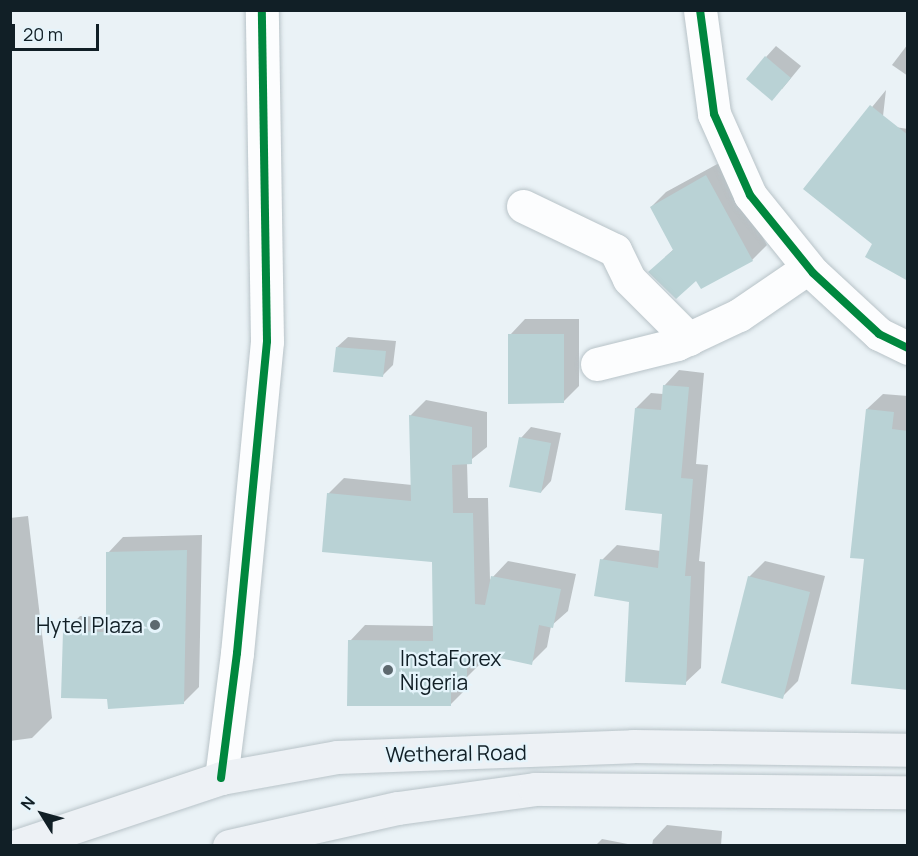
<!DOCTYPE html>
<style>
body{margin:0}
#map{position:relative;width:918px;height:856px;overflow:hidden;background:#eaf2f6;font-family:Manrope,sans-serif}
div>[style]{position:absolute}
.shadow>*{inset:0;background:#0003}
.building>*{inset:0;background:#b9d2d5}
.roads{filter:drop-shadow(0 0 2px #b8c3c8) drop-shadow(0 0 2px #b8c3c8)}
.minor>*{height:33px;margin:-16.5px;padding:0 16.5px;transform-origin:16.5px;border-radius:16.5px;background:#fcfdfe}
.major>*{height:33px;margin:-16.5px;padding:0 16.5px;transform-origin:16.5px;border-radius:16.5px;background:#edf1f5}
.cycleway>*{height:8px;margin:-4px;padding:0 4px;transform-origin:4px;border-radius:4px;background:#00873e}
.dots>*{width:16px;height:16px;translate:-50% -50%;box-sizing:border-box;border:3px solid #e5f4fb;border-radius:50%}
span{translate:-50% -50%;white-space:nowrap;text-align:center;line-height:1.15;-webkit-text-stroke:4.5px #e5f4fb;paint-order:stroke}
.poi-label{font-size:21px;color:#111f26}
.right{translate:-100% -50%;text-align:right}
.left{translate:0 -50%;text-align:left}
.street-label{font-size:21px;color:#111f26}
.frame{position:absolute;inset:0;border:12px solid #111f26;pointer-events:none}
.north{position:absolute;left:12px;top:784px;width:60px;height:60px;-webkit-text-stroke:4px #e5f4fb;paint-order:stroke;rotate:307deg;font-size:16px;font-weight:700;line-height:24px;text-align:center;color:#111f26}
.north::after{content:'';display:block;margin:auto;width:21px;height:27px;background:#111f26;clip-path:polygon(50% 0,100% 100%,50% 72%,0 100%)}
.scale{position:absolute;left:12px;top:24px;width:87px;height:27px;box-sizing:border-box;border:3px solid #111f26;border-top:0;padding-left:8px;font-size:18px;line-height:21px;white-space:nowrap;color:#111f26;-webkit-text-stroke:4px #e5f4fb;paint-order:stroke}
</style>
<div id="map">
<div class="shadow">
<i style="clip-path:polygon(908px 44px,908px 76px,892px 65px)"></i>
<i style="clip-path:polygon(776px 46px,801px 66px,782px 89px,766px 57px)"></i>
<i style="clip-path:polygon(886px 90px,882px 125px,908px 129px,908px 270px,805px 189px)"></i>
<i style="clip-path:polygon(721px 162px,767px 245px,752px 260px,697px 279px,665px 257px,674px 249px,651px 207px,666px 192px)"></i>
<i style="clip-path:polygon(525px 319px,579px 319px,579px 386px,563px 402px,510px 335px)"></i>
<i style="clip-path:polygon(348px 337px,396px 341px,393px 365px,383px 375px,337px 347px)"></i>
<i style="clip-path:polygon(679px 370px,704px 373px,696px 464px,708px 465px,699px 561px,705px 562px,701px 668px,685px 683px,602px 560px,617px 545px,661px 551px,664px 512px,636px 408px,651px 393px,663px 394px,664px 386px)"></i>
<i style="clip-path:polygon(883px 394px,908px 396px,908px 688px,866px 558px,867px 409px)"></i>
<i style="clip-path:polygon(426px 400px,487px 412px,487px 447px,467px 463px,468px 498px,488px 498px,490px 580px,508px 561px,576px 574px,568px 611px,551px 626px,547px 647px,531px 663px,482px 653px,482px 662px,466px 678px,466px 689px,450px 705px,350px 641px,365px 625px,434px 626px,433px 561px,328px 494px,344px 478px,412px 485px,410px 416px)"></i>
<i style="clip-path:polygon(531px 427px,561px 433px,551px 481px,541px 492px,521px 438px)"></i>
<i style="clip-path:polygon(28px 516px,52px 718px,32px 738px,10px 741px,10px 518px)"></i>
<i style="clip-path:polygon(202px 535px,199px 687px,183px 703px,109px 698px,65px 632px,80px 616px,108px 617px,108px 553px,123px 537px)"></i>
<i style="clip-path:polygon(765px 561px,825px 576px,798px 681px,782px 697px,749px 577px)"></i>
<i style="clip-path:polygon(667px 825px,722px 831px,721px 846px,652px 846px,653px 840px)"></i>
<i style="clip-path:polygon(602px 839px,638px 846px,595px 846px)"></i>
</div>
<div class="building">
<i style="clip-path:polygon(765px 56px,791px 78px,772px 101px,746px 79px)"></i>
<i style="clip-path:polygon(870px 105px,908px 135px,908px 281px,865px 257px,872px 244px,803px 189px)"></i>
<i style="clip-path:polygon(706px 175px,753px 261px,701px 289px,696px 281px,676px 299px,648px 272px,673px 250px,650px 207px)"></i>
<i style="clip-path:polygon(508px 334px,564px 334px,564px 403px,508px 404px)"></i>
<i style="clip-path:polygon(336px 347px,386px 351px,383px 377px,333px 372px)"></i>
<i style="clip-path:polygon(663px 385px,689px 387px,681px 478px,693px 479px,685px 576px,691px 576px,686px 685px,625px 682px,629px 602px,594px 596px,600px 559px,658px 568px,662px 514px,625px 510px,635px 408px,661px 410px)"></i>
<i style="clip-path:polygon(866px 409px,894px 412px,892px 429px,908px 431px,908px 690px,851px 684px,864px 559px,850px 558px)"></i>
<i style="clip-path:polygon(409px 415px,472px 427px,472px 464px,452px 465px,453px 513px,473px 513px,475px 604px,485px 605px,491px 576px,561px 589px,553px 628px,539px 625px,532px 665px,467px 651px,467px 679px,451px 680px,451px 706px,347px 706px,348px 640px,433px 641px,432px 562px,322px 552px,327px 493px,411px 501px)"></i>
<i style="clip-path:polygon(519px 437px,551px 443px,541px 493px,509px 487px)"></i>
<i style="clip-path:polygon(187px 550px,184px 704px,108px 709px,107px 699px,61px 698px,63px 631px,106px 632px,106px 552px)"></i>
<i style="clip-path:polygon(748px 576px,810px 592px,783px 699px,721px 683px)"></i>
</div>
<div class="roads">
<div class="minor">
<i style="left:700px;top:10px;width:105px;rotate:82.3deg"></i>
<i style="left:714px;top:114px;width:89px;rotate:66deg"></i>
<i style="left:750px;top:195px;width:100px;rotate:51.1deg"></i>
<i style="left:813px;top:273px;width:90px;rotate:42.7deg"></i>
<i style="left:879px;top:334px;width:32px;rotate:26deg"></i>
<i style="left:523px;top:206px;width:102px;rotate:25.6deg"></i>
<i style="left:615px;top:250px;width:32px;rotate:64deg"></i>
<i style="left:629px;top:279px;width:85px;rotate:45deg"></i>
<i style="left:597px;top:364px;width:82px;rotate:-14deg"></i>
<i style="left:677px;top:344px;width:68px;rotate:-25.1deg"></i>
<i style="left:739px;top:315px;width:83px;rotate:-34.3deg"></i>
<i style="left:221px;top:778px;width:126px;rotate:-82.7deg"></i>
<i style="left:237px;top:653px;width:313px;rotate:-84.5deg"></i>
<i style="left:267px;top:341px;width:331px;rotate:-90.9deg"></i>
</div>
<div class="major">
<i style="left:17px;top:846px;width:215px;rotate:-18.4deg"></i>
<i style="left:221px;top:778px;width:118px;rotate:-10.3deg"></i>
<i style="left:337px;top:757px;width:296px;rotate:-2.1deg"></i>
<i style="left:633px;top:746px;width:275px;rotate:0.8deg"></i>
<i style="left:229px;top:846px;width:173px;rotate:-12.7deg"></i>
<i style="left:398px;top:808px;width:138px;rotate:-7.9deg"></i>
<i style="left:535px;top:789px;width:373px;rotate:0.5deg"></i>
</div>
</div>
<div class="cycleway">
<i style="left:700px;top:10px;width:105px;rotate:82.3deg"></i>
<i style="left:714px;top:114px;width:89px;rotate:66deg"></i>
<i style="left:750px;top:195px;width:100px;rotate:51.1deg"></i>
<i style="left:813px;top:273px;width:90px;rotate:42.7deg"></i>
<i style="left:879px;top:334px;width:32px;rotate:26deg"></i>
<i style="left:221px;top:778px;width:126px;rotate:-82.7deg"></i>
<i style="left:237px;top:653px;width:313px;rotate:-84.5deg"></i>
<i style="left:267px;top:341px;width:331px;rotate:-90.9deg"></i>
</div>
<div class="dots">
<i style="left:155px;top:625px;background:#5d696f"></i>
<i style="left:388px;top:670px;background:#5d696f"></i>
</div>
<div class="poi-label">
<span class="right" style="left:143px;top:625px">Hytel Plaza</span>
<span class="left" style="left:400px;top:670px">InstaForex<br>Nigeria</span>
</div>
<div class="street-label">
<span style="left:456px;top:753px;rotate:-1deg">Wetheral Road</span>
</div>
<div class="frame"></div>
<div class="north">N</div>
<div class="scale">20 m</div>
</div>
